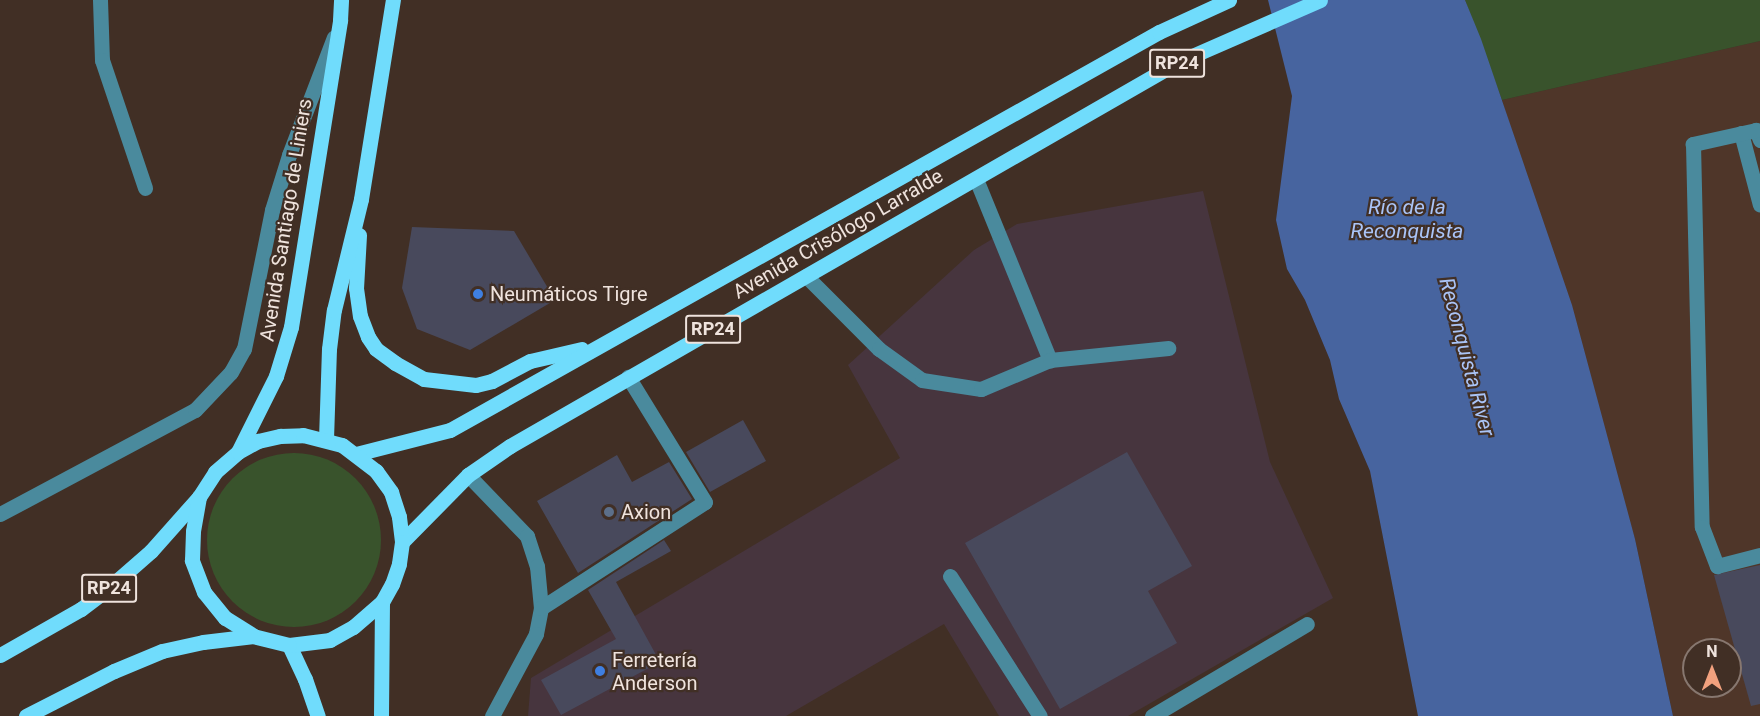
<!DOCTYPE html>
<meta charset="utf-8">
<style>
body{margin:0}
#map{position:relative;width:1760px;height:716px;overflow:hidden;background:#412f25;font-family:Roboto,sans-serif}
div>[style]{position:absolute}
.commercial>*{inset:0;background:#47353e}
.built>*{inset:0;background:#4f3629}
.green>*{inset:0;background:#39532c}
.round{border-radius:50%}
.water>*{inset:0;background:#47649f}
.building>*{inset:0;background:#48495c}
.minor>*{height:15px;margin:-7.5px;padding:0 7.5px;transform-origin:7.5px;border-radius:7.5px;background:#4a8a9d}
.major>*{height:15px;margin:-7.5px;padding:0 7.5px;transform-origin:7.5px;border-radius:7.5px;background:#70dcfc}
.dots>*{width:16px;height:16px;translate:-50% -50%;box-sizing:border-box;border:3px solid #412f25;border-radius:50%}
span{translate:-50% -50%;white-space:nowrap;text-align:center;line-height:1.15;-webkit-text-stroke:4.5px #412f25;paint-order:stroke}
.shield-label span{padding:2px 4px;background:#412f25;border:2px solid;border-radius:4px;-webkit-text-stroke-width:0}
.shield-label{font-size:18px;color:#efe3dd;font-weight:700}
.street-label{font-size:20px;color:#efe3dd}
.poi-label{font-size:20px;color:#efe3dd}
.left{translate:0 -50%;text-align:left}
.water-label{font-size:21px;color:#aac4f7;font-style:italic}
.north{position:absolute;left:1682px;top:638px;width:60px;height:60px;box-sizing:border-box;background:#412f25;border:2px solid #87776f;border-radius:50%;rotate:0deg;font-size:16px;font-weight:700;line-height:24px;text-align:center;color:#efe3dd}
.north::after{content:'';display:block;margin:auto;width:21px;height:27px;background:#f2a17e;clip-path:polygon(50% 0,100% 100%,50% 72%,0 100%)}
</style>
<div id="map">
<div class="commercial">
<i style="clip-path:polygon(1203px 191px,1270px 462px,1333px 598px,1128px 716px,999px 716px,944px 624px,786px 716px,528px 716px,531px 678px,900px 458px,848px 365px,974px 250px,1017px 224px)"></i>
</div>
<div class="built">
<i style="clip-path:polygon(evenodd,1760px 41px,1760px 716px,1673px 716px,1635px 539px,1502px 100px,1760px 41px,1694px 650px,1730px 650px,1730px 686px,1694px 686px,1694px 650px)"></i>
</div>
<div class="green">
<i style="clip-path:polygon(1465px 0,1760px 0,1760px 41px,1502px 100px)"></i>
<i class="round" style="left:207px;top:453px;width:174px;height:174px"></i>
</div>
<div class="water">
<i style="clip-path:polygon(1268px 0,1465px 0,1481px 39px,1572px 305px,1635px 539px,1673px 716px,1418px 716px,1370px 471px,1339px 399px,1330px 360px,1305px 300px,1287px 269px,1276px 220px,1292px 96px)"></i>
</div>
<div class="building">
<i style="clip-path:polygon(412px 227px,514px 231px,555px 300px,470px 350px,417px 329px,402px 288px)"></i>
<i style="clip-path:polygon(743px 420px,766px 461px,710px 492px,686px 452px)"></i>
<i style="clip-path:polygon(1127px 452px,1192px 566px,1148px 591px,1177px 643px,1060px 709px,965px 543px)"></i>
<i style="clip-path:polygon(617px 455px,632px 482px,669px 462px,692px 499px,578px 573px,537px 501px)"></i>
<i style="clip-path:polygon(664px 540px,671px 551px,616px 582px,660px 662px,561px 715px,541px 680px,616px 639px,588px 590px)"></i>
<i style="clip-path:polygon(1760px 565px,1760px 704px,1751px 706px,1714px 575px)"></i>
</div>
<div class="minor">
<i style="left:100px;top:0;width:60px;rotate:88.1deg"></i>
<i style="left:102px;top:60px;width:135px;rotate:71.4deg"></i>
<i style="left:1741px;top:133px;width:74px;rotate:75.2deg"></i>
<i style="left:1760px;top:140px;width:11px;rotate:-112deg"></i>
<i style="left:1756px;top:130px;width:65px;rotate:167.5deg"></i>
<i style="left:1693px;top:144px;width:383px;rotate:88.7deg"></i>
<i style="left:1702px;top:527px;width:42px;rotate:69deg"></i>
<i style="left:1717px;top:566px;width:44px;rotate:-14.3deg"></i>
<i style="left:976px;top:179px;width:196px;rotate:67.8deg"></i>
<i style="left:806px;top:276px;width:103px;rotate:45deg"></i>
<i style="left:879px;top:349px;width:53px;rotate:35.8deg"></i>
<i style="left:922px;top:380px;width:60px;rotate:8.7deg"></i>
<i style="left:981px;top:389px;width:75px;rotate:-22.8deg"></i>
<i style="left:1050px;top:360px;width:119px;rotate:-5.8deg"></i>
<i style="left:468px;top:475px;width:85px;rotate:46deg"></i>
<i style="left:527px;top:536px;width:32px;rotate:72deg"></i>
<i style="left:537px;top:566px;width:42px;rotate:84.6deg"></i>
<i style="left:541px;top:608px;width:26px;rotate:101deg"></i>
<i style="left:536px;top:634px;width:93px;rotate:118.2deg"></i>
<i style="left:0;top:514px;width:221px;rotate:-28.1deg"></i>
<i style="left:195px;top:410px;width:52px;rotate:-46.5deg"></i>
<i style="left:231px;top:372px;width:26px;rotate:-61deg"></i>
<i style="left:244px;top:349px;width:142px;rotate:-78.6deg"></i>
<i style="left:272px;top:210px;width:58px;rotate:-72.8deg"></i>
<i style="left:289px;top:155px;width:126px;rotate:-69.1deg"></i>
<i style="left:950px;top:576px;width:166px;rotate:57.3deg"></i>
<i style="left:541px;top:608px;width:195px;rotate:-32.9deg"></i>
<i style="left:705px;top:502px;width:147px;rotate:-121.6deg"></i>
<i style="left:1152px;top:716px;width:180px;rotate:-30.7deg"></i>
</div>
<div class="major">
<i style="left:359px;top:235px;width:53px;rotate:93.2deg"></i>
<i style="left:356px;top:288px;width:28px;rotate:82deg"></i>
<i style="left:360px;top:316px;width:22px;rotate:69deg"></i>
<i style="left:368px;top:337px;width:14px;rotate:56deg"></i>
<i style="left:376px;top:349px;width:24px;rotate:36deg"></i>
<i style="left:395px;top:363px;width:33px;rotate:29deg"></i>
<i style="left:424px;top:379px;width:52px;rotate:6.6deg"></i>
<i style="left:476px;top:385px;width:16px;rotate:-14deg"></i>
<i style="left:492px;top:381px;width:43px;rotate:-27.8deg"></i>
<i style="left:530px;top:361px;width:53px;rotate:-13deg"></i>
<i style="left:326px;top:439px;width:90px;rotate:-88.1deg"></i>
<i style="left:329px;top:349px;width:39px;rotate:-83deg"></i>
<i style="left:334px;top:310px;width:114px;rotate:-76.3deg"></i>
<i style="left:361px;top:199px;width:202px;rotate:-80.9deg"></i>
<i style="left:238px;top:452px;width:85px;rotate:-63.4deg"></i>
<i style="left:276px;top:376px;width:51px;rotate:-73deg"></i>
<i style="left:291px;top:327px;width:311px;rotate:-80.9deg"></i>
<i style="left:340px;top:20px;width:20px;rotate:-87deg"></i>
<i style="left:356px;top:454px;width:97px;rotate:-14.3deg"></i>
<i style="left:450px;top:430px;width:813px;rotate:-29.31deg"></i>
<i style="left:1159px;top:32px;width:77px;rotate:-24.6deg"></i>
<i style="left:402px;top:542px;width:94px;rotate:-45.4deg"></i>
<i style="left:468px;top:475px;width:51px;rotate:-34.6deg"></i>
<i style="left:510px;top:446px;width:768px;rotate:-29.9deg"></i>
<i style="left:1176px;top:63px;width:157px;rotate:-23.6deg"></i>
<i style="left:289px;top:645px;width:38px;rotate:65deg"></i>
<i style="left:305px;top:679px;width:39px;rotate:71deg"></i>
<i style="left:0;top:655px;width:93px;rotate:-29.6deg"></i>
<i style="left:81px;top:609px;width:38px;rotate:-37deg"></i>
<i style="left:111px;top:586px;width:53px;rotate:-41.2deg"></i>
<i style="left:151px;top:551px;width:72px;rotate:-48.4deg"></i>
<i style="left:199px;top:497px;width:30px;rotate:-57deg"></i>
<i style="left:215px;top:472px;width:30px;rotate:-41deg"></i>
<i style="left:238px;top:452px;width:23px;rotate:-29deg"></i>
<i style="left:258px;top:441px;width:23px;rotate:-13deg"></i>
<i style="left:280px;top:436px;width:23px;rotate:-2deg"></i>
<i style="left:303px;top:435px;width:40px;rotate:14.4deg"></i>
<i style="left:342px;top:445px;width:43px;rotate:37.4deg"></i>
<i style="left:376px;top:471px;width:26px;rotate:54deg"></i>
<i style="left:391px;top:492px;width:26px;rotate:72deg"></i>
<i style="left:399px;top:517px;width:25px;rotate:83deg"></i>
<i style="left:402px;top:542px;width:22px;rotate:98deg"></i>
<i style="left:399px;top:564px;width:21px;rotate:109deg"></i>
<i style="left:392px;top:584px;width:21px;rotate:119deg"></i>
<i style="left:382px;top:602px;width:38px;rotate:139deg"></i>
<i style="left:353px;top:627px;width:26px;rotate:151deg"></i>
<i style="left:330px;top:640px;width:41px;rotate:173deg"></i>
<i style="left:289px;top:645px;width:36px;rotate:-166deg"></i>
<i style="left:254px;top:636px;width:34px;rotate:-148deg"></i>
<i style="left:225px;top:618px;width:33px;rotate:-129deg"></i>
<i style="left:204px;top:592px;width:34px;rotate:-111deg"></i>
<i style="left:192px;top:560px;width:29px;rotate:-88deg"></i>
<i style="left:193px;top:531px;width:35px;rotate:-80deg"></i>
<i style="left:26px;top:716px;width:99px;rotate:-27.1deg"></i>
<i style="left:114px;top:671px;width:52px;rotate:-22.6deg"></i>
<i style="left:162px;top:651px;width:42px;rotate:-12.4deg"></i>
<i style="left:203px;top:642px;width:51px;rotate:-6.7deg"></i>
<i style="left:381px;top:716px;width:114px;rotate:-89.5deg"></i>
</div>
<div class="dots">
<i style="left:478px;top:294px;background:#3f7fe0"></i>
<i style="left:609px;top:512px;background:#5c6f8a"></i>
<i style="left:600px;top:671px;background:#3f7fe0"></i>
</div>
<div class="shield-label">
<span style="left:1177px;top:63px">RP24</span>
<span style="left:713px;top:329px">RP24</span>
<span style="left:109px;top:588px">RP24</span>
</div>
<div class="street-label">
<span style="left:286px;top:220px;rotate:-81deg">Avenida Santiago de Liniers</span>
<span style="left:838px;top:234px;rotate:-30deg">Avenida Crisólogo Larralde</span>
</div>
<div class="poi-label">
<span class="left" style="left:490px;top:294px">Neumáticos Tigre</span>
<span class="left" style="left:621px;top:512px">Axion</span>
<span class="left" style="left:612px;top:672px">Ferretería<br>Anderson</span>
</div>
<div class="water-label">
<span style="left:1407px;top:219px">Río de la<br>Reconquista</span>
<span style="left:1467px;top:357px;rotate:75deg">Reconquista River</span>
</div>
<div class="north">N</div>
</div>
